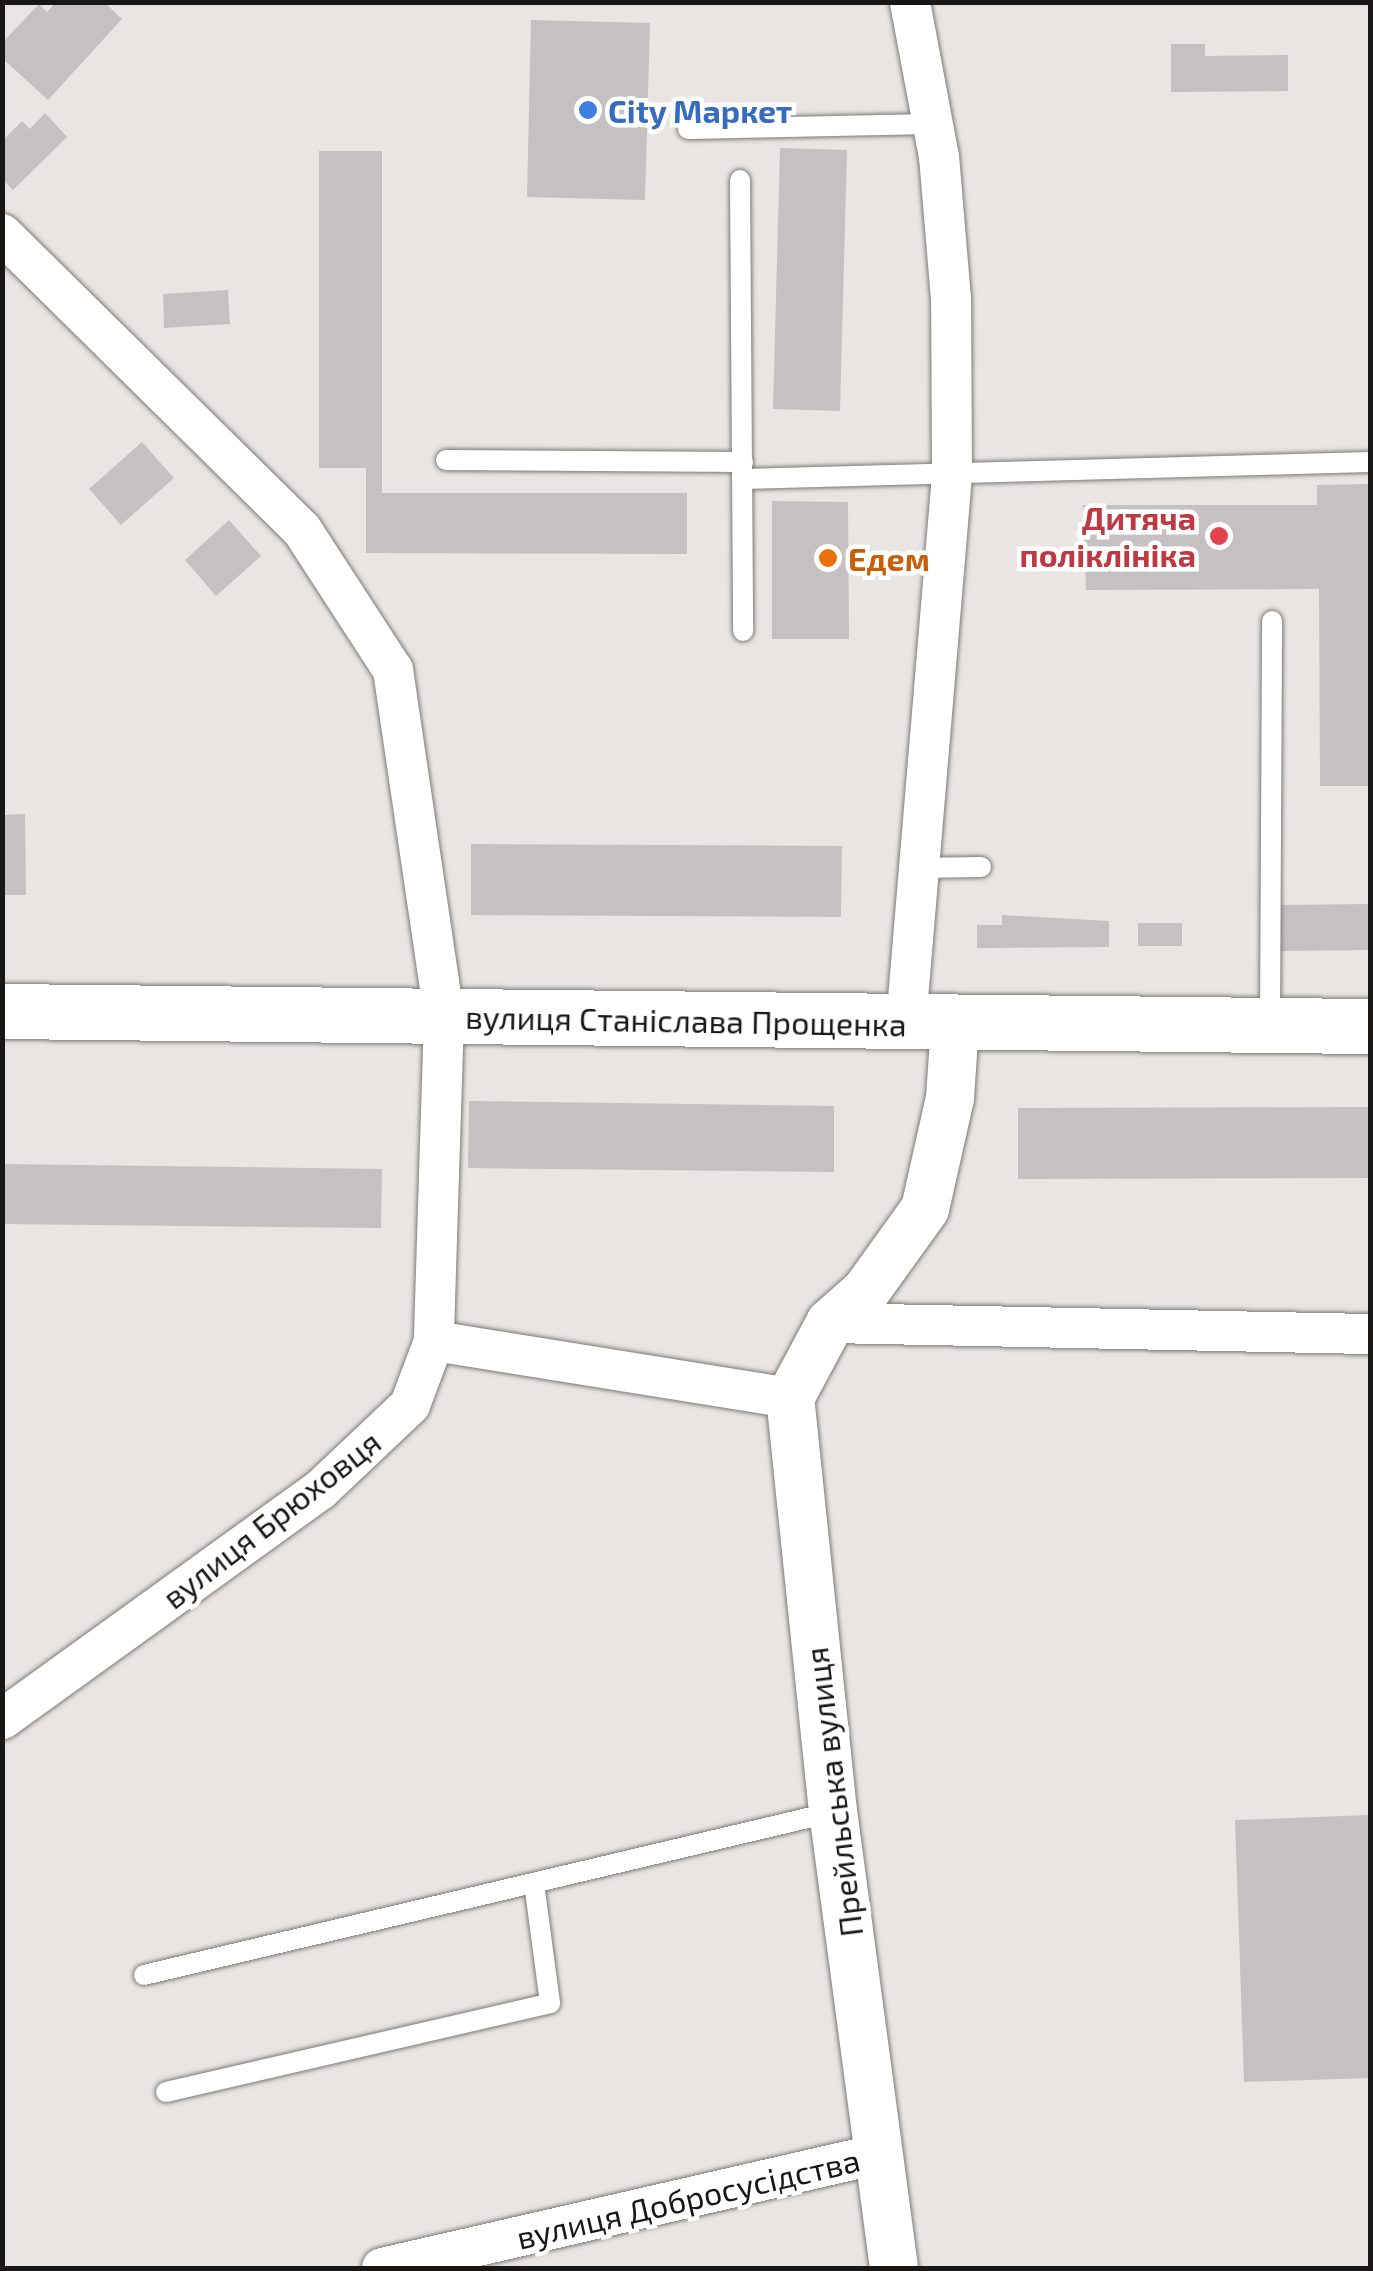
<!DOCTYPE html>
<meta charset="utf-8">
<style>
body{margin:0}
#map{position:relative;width:1373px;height:2271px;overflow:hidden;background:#e8e5e2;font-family:"Exo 2",sans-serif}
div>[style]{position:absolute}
.building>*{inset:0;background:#c5c1c0}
.roads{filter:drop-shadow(0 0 2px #7c7977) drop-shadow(0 0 2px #7c7977)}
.service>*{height:20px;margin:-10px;padding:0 10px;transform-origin:10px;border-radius:10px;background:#fff}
.minor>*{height:40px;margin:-20px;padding:0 20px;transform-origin:20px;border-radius:20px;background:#fff}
.tertiary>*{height:48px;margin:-24px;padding:0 24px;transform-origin:24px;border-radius:24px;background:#fff}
.primary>*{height:55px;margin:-27.5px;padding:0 27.5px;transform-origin:27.5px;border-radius:27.5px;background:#fff}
.dots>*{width:28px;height:28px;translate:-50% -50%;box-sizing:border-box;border:5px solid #fff;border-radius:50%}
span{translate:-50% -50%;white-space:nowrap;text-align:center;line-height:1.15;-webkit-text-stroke:9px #fff;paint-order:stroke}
.shop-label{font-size:32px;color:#366cbe;font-weight:700}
.left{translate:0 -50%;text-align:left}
.health-label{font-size:32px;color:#be3a42;font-weight:700}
.right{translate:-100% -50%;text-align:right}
.food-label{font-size:32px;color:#c56008;font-weight:700}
.street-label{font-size:32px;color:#181716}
.frame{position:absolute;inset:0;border:5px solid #181716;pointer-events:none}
</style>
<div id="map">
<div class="building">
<i style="clip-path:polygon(56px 2px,104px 2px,122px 19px,48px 100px,2px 58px,2px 43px,39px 4px,47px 12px)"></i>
<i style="clip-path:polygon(531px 20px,650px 23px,645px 200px,527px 197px)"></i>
<i style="clip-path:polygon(1171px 44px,1205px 44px,1205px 56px,1288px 55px,1288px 91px,1171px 92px)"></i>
<i style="clip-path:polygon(45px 113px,67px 137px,13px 190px,2px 179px,2px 141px,22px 121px,30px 129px)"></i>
<i style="clip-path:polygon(780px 148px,847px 150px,840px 411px,773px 409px)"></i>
<i style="clip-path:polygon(319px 151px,382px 151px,382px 493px,687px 493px,687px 554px,366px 553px,366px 468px,319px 468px)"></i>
<i style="clip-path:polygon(228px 290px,230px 324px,164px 328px,163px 294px)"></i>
<i style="clip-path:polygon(142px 442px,174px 478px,121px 525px,89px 489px)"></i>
<i style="clip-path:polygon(1370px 484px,1370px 786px,1320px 786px,1319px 589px,1086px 590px,1083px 505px,1317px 505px,1317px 485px)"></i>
<i style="clip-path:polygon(772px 501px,848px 502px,849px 639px,772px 639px)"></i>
<i style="clip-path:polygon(229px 520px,261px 556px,216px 596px,185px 560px)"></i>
<i style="clip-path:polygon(25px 814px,26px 895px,2px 895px,2px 815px)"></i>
<i style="clip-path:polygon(471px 844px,842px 846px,841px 917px,471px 915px)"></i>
<i style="clip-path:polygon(1370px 904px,1370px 950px,1280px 951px,1280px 905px)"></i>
<i style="clip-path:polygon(1002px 915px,1109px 921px,1109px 947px,977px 948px,977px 925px,1002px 925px)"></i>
<i style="clip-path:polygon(1138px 923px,1182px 923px,1182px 946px,1138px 946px)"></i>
<i style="clip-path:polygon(469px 1101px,834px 1106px,834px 1172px,468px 1168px)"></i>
<i style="clip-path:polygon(1370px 1107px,1370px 1178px,1018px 1179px,1018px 1108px)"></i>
<i style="clip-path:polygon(2px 1164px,382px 1169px,381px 1228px,2px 1224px)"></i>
<i style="clip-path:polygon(1370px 1815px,1370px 2078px,1244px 2082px,1235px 1820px)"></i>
</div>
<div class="roads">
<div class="service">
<i style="left:688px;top:129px;width:244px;rotate:-1.2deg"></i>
<i style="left:740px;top:180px;width:451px;rotate:89.6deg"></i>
<i style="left:446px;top:460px;width:297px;rotate:0.4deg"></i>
<i style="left:743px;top:479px;width:627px;rotate:-1.55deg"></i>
<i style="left:919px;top:868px;width:62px;rotate:-0.9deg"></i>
<i style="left:1270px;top:1023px;width:402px;rotate:-89.7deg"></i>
<i style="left:144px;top:1975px;width:708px;rotate:-13.31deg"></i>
<i style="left:166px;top:2092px;width:394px;rotate:-13deg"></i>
<i style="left:550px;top:2003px;width:121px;rotate:-97.6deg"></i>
</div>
<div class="minor">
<i style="left:2px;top:234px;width:421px;rotate:44.6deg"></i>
<i style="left:302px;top:530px;width:167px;rotate:57deg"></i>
<i style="left:393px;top:670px;width:350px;rotate:81.6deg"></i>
<i style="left:444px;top:1016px;width:325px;rotate:91.8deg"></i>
<i style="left:434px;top:1341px;width:68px;rotate:110.6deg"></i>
<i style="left:410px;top:1405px;width:124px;rotate:136.6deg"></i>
<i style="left:320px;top:1490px;width:392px;rotate:144.2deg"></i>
<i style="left:906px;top:1023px;width:550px;rotate:-85.2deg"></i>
<i style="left:952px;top:475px;width:176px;rotate:-90.3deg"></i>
<i style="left:951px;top:299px;width:143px;rotate:-94.8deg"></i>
<i style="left:939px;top:157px;width:158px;rotate:-100.6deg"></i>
<i style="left:830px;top:1323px;width:540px;rotate:1.17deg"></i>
<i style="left:434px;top:1341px;width:361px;rotate:9.1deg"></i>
<i style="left:382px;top:2268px;width:509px;rotate:-12.94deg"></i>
</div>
<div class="tertiary">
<i style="left:894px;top:2268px;width:460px;rotate:-97.6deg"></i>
<i style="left:833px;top:1812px;width:416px;rotate:-95.9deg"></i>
<i style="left:790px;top:1398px;width:85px;rotate:-61.9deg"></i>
<i style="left:830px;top:1323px;width:48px;rotate:-41.6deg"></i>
<i style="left:866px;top:1291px;width:101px;rotate:-54.3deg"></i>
<i style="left:925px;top:1209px;width:114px;rotate:-77.3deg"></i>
<i style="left:950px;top:1098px;width:74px;rotate:-86.1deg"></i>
</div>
<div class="primary">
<i style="left:2px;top:1011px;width:1368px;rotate:0.63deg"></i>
</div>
</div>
<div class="dots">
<i style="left:588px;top:110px;background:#3f7fe0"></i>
<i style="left:1219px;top:536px;background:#e0444e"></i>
<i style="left:828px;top:558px;background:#e8710a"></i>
</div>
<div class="shop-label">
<span class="left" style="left:608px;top:110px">City Маркет</span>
</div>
<div class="health-label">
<span class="right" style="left:1196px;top:536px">Дитяча<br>поліклініка</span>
</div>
<div class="food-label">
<span class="left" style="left:848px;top:558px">Едем</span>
</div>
<div class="street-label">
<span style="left:686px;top:1020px;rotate:1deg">вулиця Станіслава Прощенка</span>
<span style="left:271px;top:1519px;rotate:-38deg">вулиця Брюховця</span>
<span style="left:833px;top:1792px;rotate:-97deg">Прейльська вулиця</span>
<span style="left:688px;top:2198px;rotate:-13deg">вулиця Добросусідства</span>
</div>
<div class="frame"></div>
</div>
